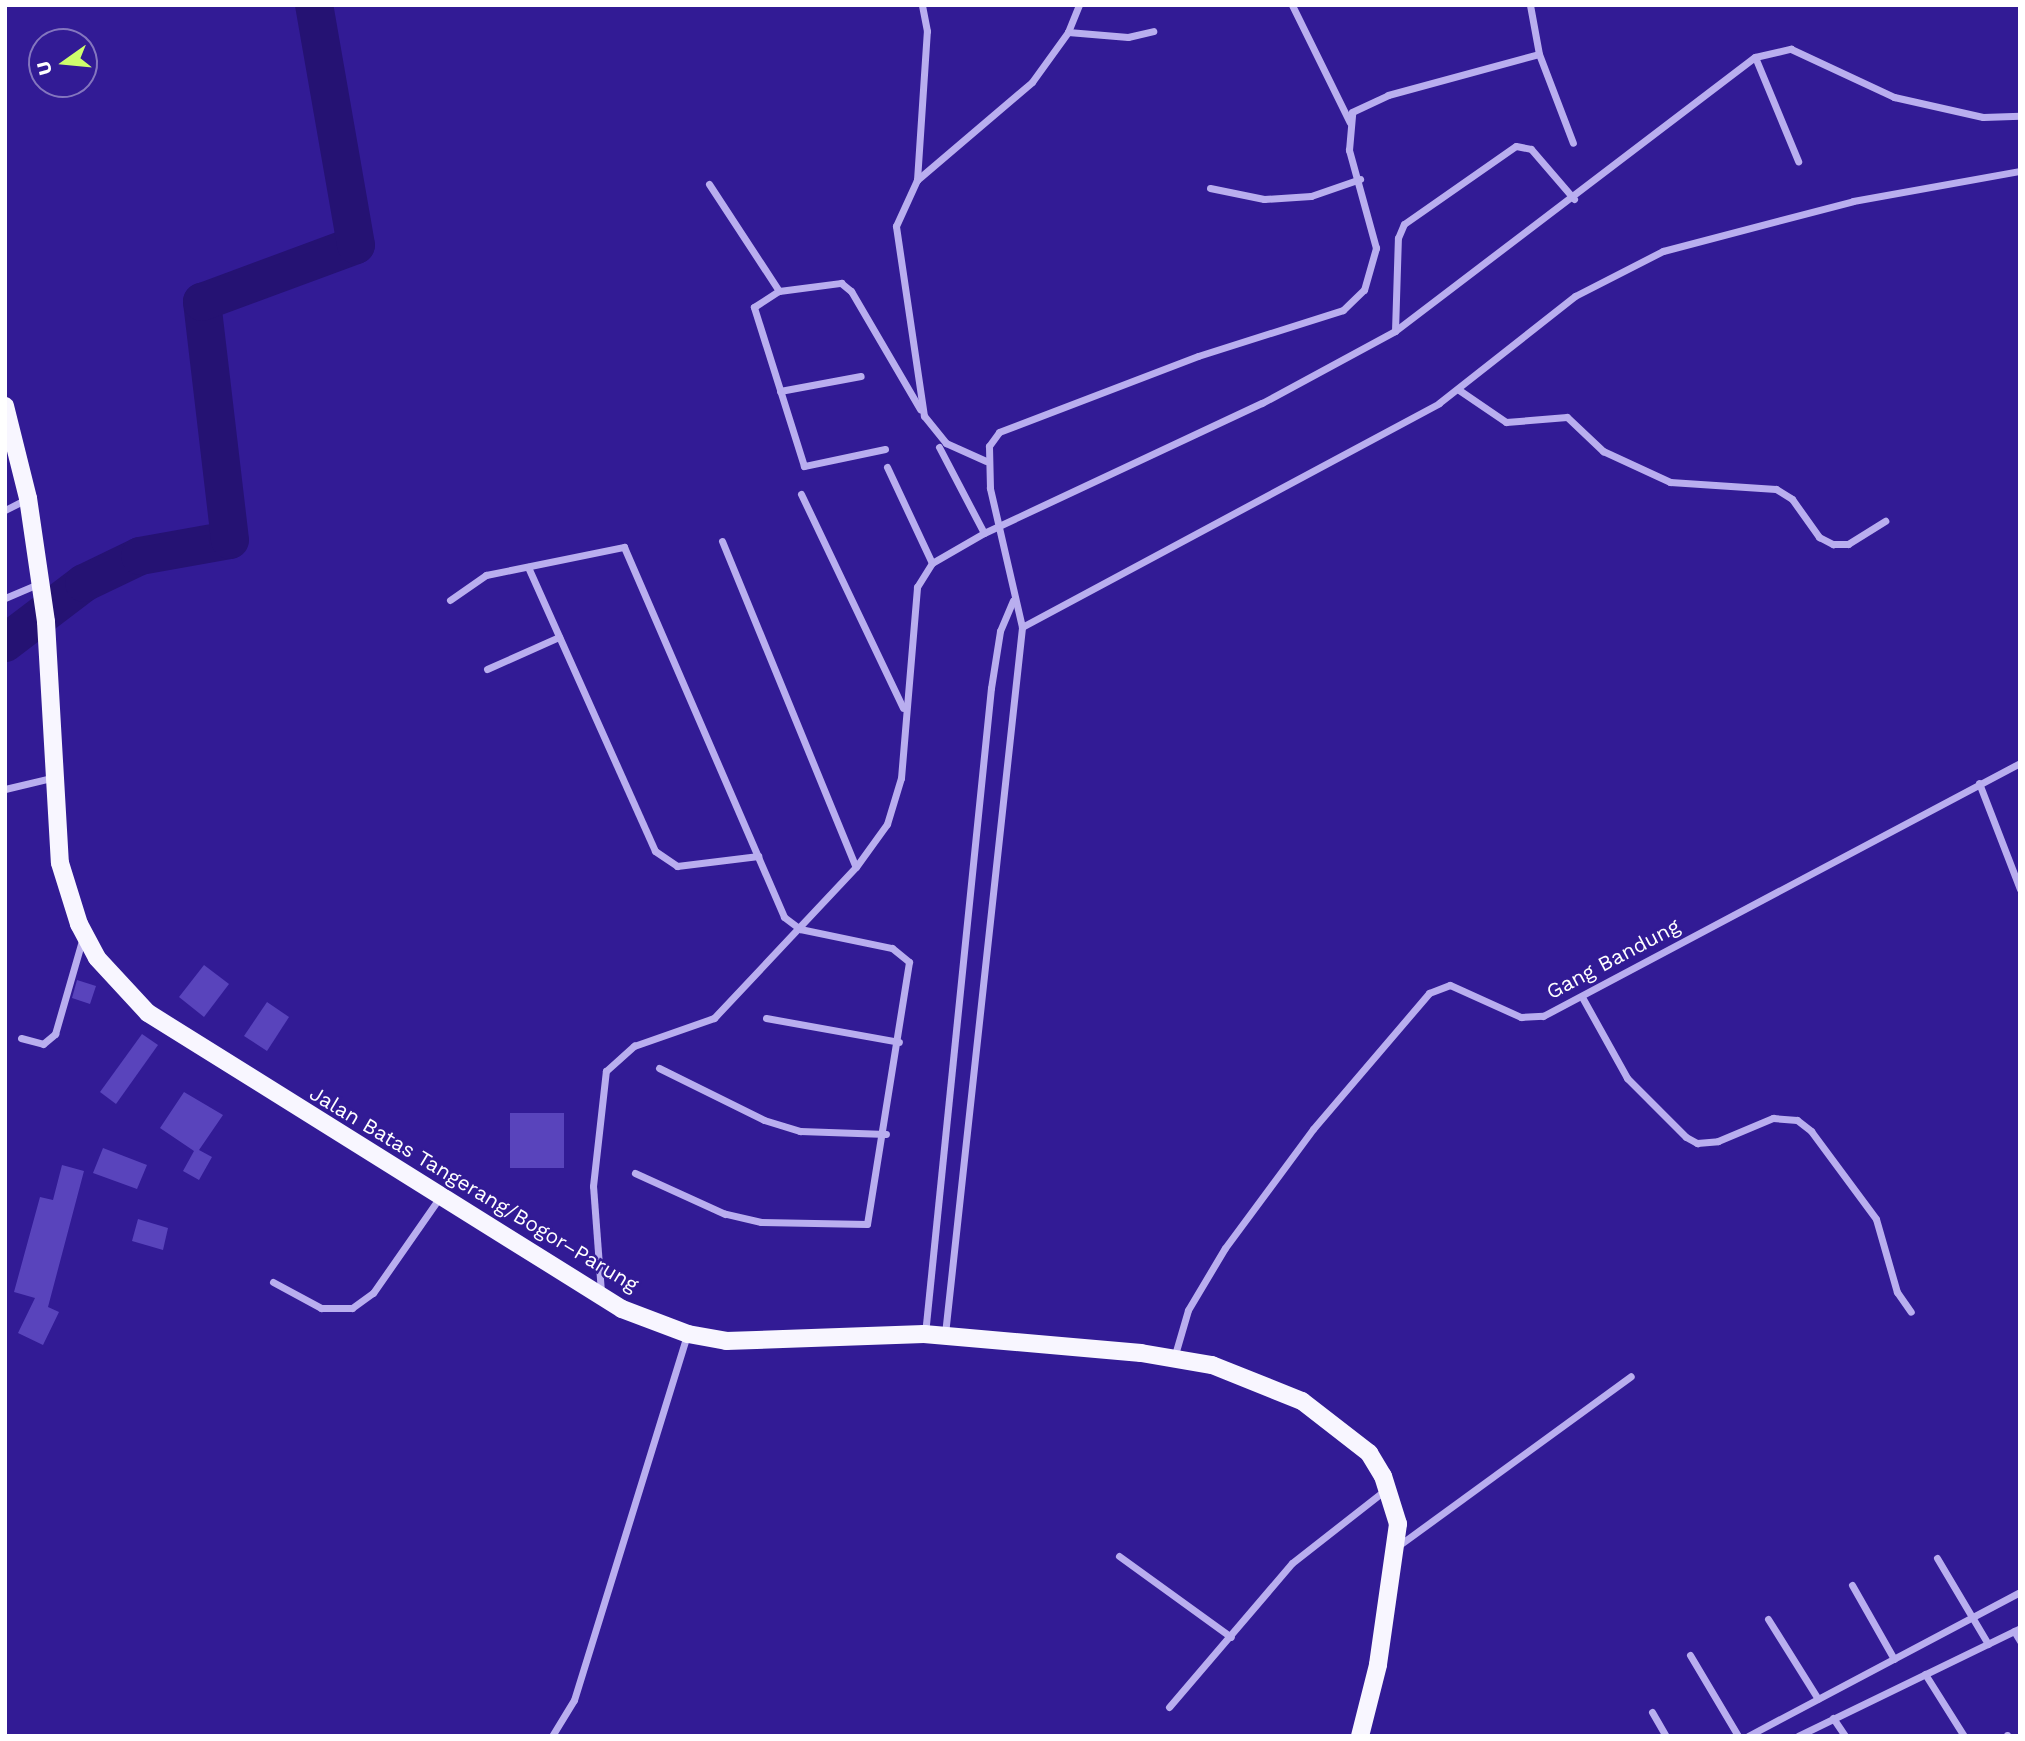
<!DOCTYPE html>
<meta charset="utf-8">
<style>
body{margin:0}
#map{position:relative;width:2025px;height:1741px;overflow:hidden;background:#321b95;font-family:"Work Sans",sans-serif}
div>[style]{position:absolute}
.river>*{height:38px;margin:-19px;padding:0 19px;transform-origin:19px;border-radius:19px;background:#251273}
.building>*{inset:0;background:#5944bc}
.street>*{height:7px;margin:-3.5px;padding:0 3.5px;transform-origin:3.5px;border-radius:3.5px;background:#b9aeef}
.primary>*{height:18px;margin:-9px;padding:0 9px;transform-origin:9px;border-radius:9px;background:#f8f6ff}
span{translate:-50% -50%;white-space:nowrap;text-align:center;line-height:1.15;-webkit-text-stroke:5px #321b95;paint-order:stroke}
.street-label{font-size:21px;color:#fff}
.frame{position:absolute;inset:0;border:7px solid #fff;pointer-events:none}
.north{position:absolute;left:28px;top:28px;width:70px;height:70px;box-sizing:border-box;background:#321b95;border:2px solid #8476bf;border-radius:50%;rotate:255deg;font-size:19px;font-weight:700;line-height:28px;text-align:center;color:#fff}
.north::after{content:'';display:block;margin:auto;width:24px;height:32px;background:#ceff6c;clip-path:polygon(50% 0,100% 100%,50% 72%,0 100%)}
</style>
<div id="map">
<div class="river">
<i style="left:5px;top:643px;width:99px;rotate:-37.2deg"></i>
<i style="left:84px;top:583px;width:62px;rotate:-25.7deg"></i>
<i style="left:140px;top:556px;width:91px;rotate:-10.1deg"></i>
<i style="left:230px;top:540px;width:240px;rotate:-96.7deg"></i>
<i style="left:202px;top:302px;width:164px;rotate:-20.3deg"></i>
<i style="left:356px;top:245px;width:244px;rotate:-99.9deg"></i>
</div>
<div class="building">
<i style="clip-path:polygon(204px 965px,229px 984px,204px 1017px,179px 997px)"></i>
<i style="clip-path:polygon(77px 980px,96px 986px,90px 1004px,72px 998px)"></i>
<i style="clip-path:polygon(267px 1002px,289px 1017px,267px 1051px,244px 1036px)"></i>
<i style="clip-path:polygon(142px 1034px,158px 1045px,116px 1104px,100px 1092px)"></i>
<i style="clip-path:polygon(184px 1092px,223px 1115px,199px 1150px,212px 1157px,199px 1180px,183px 1171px,194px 1151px,160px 1128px)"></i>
<i style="clip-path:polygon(510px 1113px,564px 1113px,564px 1168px,510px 1168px)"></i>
<i style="clip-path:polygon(103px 1148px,147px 1165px,137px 1189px,93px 1173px)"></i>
<i style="clip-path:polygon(62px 1165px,84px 1171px,48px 1307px,59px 1312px,43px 1345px,18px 1333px,35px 1298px,14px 1292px,40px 1197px,53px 1200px)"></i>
<i style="clip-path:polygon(138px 1219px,168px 1228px,163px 1250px,132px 1241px)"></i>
</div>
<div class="street">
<i style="left:1292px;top:5px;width:131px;rotate:63.8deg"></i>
<i style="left:1530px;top:5px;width:50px;rotate:79.6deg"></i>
<i style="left:1539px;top:54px;width:95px;rotate:69.1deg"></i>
<i style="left:1068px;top:32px;width:60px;rotate:4.8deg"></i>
<i style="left:1128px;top:37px;width:26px;rotate:-13deg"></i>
<i style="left:1755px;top:57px;width:113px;rotate:67.5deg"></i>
<i style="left:917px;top:180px;width:149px;rotate:-86.2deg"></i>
<i style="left:927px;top:31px;width:26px;rotate:-101deg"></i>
<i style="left:709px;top:184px;width:128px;rotate:56.8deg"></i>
<i style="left:1210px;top:188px;width:55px;rotate:11.5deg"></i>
<i style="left:1264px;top:199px;width:47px;rotate:-3.7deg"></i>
<i style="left:1311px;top:196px;width:52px;rotate:-19.1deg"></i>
<i style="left:1395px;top:331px;width:93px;rotate:-88.2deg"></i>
<i style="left:1398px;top:238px;width:15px;rotate:-67deg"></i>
<i style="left:1404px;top:224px;width:136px;rotate:-34.9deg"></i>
<i style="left:1516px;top:146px;width:15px;rotate:11deg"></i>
<i style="left:1531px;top:149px;width:66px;rotate:49.3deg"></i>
<i style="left:1459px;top:390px;width:57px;rotate:34.2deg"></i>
<i style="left:1506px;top:422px;width:61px;rotate:-4.7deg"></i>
<i style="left:1567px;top:417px;width:50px;rotate:43.4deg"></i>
<i style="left:1603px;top:451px;width:74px;rotate:24.8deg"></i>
<i style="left:1670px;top:482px;width:106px;rotate:3.8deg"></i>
<i style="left:1776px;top:489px;width:19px;rotate:32deg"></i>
<i style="left:1792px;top:499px;width:47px;rotate:54.6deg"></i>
<i style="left:1819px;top:537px;width:16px;rotate:27deg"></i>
<i style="left:1833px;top:544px;width:15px"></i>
<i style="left:1848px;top:544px;width:44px;rotate:-31.9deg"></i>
<i style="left:780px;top:391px;width:82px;rotate:-10.5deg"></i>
<i style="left:939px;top:447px;width:97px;rotate:62.4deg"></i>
<i style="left:885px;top:449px;width:83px;rotate:168.1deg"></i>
<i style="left:804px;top:466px;width:167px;rotate:-107.5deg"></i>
<i style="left:754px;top:307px;width:30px;rotate:-33deg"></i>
<i style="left:779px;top:291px;width:63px;rotate:-7.4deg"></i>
<i style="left:841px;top:283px;width:13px;rotate:39deg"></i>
<i style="left:851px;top:291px;width:137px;rotate:59.7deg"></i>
<i style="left:986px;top:461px;width:44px;rotate:-155.8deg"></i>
<i style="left:946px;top:443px;width:35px;rotate:-129deg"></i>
<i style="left:924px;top:416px;width:192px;rotate:-98.4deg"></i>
<i style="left:896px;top:226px;width:51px;rotate:-65.5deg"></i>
<i style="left:917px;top:180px;width:151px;rotate:-40.4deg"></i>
<i style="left:1032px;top:82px;width:62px;rotate:-54.2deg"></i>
<i style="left:1068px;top:32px;width:29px;rotate:-68deg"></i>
<i style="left:887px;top:467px;width:106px;rotate:64.9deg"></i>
<i style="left:801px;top:494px;width:237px;rotate:64.5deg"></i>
<i style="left:5px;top:510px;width:25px;rotate:-27deg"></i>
<i style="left:722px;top:541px;width:352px;rotate:67.7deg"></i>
<i style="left:528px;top:567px;width:311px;rotate:65.9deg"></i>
<i style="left:655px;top:851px;width:27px;rotate:34deg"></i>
<i style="left:677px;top:866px;width:82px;rotate:-7deg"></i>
<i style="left:5px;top:598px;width:38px;rotate:-23deg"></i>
<i style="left:450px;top:600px;width:44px;rotate:-34.8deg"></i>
<i style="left:486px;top:575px;width:141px;rotate:-11.5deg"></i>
<i style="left:624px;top:547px;width:403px;rotate:66.6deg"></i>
<i style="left:784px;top:917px;width:20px;rotate:37deg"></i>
<i style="left:800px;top:929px;width:94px;rotate:11.7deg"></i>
<i style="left:892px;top:948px;width:22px;rotate:39deg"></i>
<i style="left:909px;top:962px;width:265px;rotate:99.1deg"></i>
<i style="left:867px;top:1224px;width:106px;rotate:-178.9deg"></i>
<i style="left:761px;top:1222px;width:37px;rotate:-167deg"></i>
<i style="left:725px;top:1214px;width:99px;rotate:-155.5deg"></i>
<i style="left:1022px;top:627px;width:473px;rotate:-28.2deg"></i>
<i style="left:1439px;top:403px;width:173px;rotate:-38.2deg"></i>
<i style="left:1575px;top:296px;width:99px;rotate:-27.1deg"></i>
<i style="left:1663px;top:251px;width:196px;rotate:-14.7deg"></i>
<i style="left:1853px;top:201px;width:170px;rotate:-10.2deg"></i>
<i style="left:487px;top:669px;width:79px;rotate:-24deg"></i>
<i style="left:1979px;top:783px;width:114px;rotate:68.9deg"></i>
<i style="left:5px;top:789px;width:47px;rotate:-13.4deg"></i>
<i style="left:1582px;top:997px;width:93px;rotate:60.9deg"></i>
<i style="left:1627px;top:1078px;width:83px;rotate:45deg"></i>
<i style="left:1686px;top:1137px;width:13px;rotate:29deg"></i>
<i style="left:1697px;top:1143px;width:21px;rotate:-5deg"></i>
<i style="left:1718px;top:1141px;width:60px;rotate:-22.7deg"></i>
<i style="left:1773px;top:1118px;width:24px;rotate:5deg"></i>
<i style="left:1797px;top:1120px;width:18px;rotate:38deg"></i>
<i style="left:1811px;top:1131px;width:109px;rotate:53.5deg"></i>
<i style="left:1876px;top:1219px;width:76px;rotate:74deg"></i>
<i style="left:1897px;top:1292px;width:24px;rotate:55deg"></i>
<i style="left:766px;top:1018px;width:135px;rotate:10.2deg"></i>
<i style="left:21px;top:1038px;width:23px;rotate:15deg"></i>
<i style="left:43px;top:1044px;width:16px;rotate:-40deg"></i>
<i style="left:55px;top:1034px;width:101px;rotate:-73.9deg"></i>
<i style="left:659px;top:1068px;width:117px;rotate:26.3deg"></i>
<i style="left:764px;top:1120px;width:38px;rotate:17deg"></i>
<i style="left:800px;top:1131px;width:86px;rotate:2deg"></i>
<i style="left:273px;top:1282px;width:55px;rotate:28.4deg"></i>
<i style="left:321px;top:1308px;width:31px"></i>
<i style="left:352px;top:1308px;width:26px;rotate:-36deg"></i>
<i style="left:373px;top:1293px;width:117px;rotate:-55.1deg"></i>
<i style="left:601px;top:1292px;width:106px;rotate:-94.3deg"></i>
<i style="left:593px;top:1186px;width:116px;rotate:-83.6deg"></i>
<i style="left:606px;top:1071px;width:38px;rotate:-42deg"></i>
<i style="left:634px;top:1046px;width:85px;rotate:-19.3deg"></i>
<i style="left:714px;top:1018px;width:207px;rotate:-46.8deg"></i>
<i style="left:856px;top:867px;width:53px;rotate:-54.2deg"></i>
<i style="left:887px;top:824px;width:48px;rotate:-73.1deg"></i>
<i style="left:901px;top:778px;width:192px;rotate:-85.2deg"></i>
<i style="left:917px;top:587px;width:28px;rotate:-58deg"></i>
<i style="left:932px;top:563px;width:60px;rotate:-30deg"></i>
<i style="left:984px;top:533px;width:307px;rotate:-25.1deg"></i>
<i style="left:1262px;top:403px;width:151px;rotate:-28.4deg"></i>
<i style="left:1395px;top:331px;width:452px;rotate:-37.3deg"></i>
<i style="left:1755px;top:57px;width:37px;rotate:-13deg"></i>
<i style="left:1791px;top:49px;width:114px;rotate:25deg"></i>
<i style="left:1894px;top:97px;width:91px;rotate:12.7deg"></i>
<i style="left:1983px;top:117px;width:37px;rotate:-2deg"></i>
<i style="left:925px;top:1334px;width:649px;rotate:-84.17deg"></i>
<i style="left:991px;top:688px;width:58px;rotate:-81deg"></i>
<i style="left:1000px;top:631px;width:33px;rotate:-67deg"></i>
<i style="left:945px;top:1334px;width:711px;rotate:-83.78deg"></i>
<i style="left:1022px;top:627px;width:143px;rotate:-103deg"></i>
<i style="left:990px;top:488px;width:42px;rotate:-91.4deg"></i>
<i style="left:989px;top:446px;width:17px;rotate:-54deg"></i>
<i style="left:999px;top:432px;width:213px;rotate:-20.9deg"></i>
<i style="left:1198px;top:356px;width:152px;rotate:-17.6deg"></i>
<i style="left:1343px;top:310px;width:29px;rotate:-44deg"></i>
<i style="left:1364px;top:290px;width:44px;rotate:-74.1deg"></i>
<i style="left:1376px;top:248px;width:102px;rotate:-105.4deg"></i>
<i style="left:1349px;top:150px;width:38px;rotate:-85deg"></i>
<i style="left:1352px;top:112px;width:40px;rotate:-25deg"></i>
<i style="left:1388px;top:95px;width:156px;rotate:-15.2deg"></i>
<i style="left:1174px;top:1358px;width:50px;rotate:-73.7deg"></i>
<i style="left:1188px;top:1310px;width:72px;rotate:-59.2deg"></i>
<i style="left:1225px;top:1248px;width:148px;rotate:-53.5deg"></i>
<i style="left:1313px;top:1129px;width:179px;rotate:-49.5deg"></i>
<i style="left:1429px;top:993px;width:22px;rotate:-21deg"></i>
<i style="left:1450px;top:985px;width:78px;rotate:24.3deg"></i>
<i style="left:1521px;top:1017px;width:22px;rotate:-3deg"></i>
<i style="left:1543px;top:1016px;width:540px;rotate:-27.94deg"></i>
<i style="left:1398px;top:1546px;width:288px;rotate:-36.1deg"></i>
<i style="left:1119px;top:1556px;width:138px;rotate:35.9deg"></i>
<i style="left:1937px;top:1558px;width:100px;rotate:59.3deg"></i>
<i style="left:1852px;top:1585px;width:85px;rotate:60.4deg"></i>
<i style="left:1768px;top:1619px;width:94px;rotate:58deg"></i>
<i style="left:2014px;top:1631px;width:12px;rotate:59deg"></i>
<i style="left:1690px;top:1655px;width:94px;rotate:59.3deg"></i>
<i style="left:1925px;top:1674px;width:73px;rotate:57.8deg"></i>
<i style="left:1169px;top:1707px;width:189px;rotate:-49.5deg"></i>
<i style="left:1292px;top:1563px;width:118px;rotate:-38.1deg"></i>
<i style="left:1652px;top:1712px;width:28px;rotate:60deg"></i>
<i style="left:1833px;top:1718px;width:22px;rotate:56deg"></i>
<i style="left:2007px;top:1735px;width:1px;rotate:90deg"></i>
<i style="left:552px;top:1736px;width:42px;rotate:-58.6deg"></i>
<i style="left:574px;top:1700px;width:382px;rotate:-72.8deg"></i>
<i style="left:1748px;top:1736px;width:308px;rotate:-27.9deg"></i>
<i style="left:1798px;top:1736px;width:247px;rotate:-25.9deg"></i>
</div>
<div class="primary">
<i style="left:5px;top:406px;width:95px;rotate:76deg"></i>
<i style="left:28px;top:498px;width:125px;rotate:81.7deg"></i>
<i style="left:46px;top:622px;width:241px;rotate:86.7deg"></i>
<i style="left:60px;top:863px;width:64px;rotate:72.7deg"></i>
<i style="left:79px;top:924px;width:38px;rotate:62deg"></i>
<i style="left:97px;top:958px;width:75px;rotate:47.2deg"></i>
<i style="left:148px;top:1013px;width:559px;rotate:31.98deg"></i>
<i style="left:622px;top:1309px;width:71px;rotate:20.7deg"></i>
<i style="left:688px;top:1334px;width:39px;rotate:10deg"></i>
<i style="left:726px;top:1341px;width:198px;rotate:-2deg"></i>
<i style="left:924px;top:1334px;width:218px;rotate:5deg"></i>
<i style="left:1141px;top:1353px;width:72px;rotate:9.6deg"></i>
<i style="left:1212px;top:1365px;width:97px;rotate:21.8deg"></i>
<i style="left:1302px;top:1401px;width:85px;rotate:37.8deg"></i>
<i style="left:1369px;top:1453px;width:27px;rotate:59deg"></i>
<i style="left:1383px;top:1476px;width:50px;rotate:72.6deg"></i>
<i style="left:1398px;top:1524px;width:142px;rotate:98.1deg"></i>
<i style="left:1378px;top:1665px;width:73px;rotate:104.2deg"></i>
</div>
<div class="street-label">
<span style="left:1613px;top:959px;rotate:-28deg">Gang Bandung</span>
<span style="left:474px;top:1189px;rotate:31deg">Jalan Batas Tangerang/Bogor–Parung</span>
</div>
<div class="frame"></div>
<div class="north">U</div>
</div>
